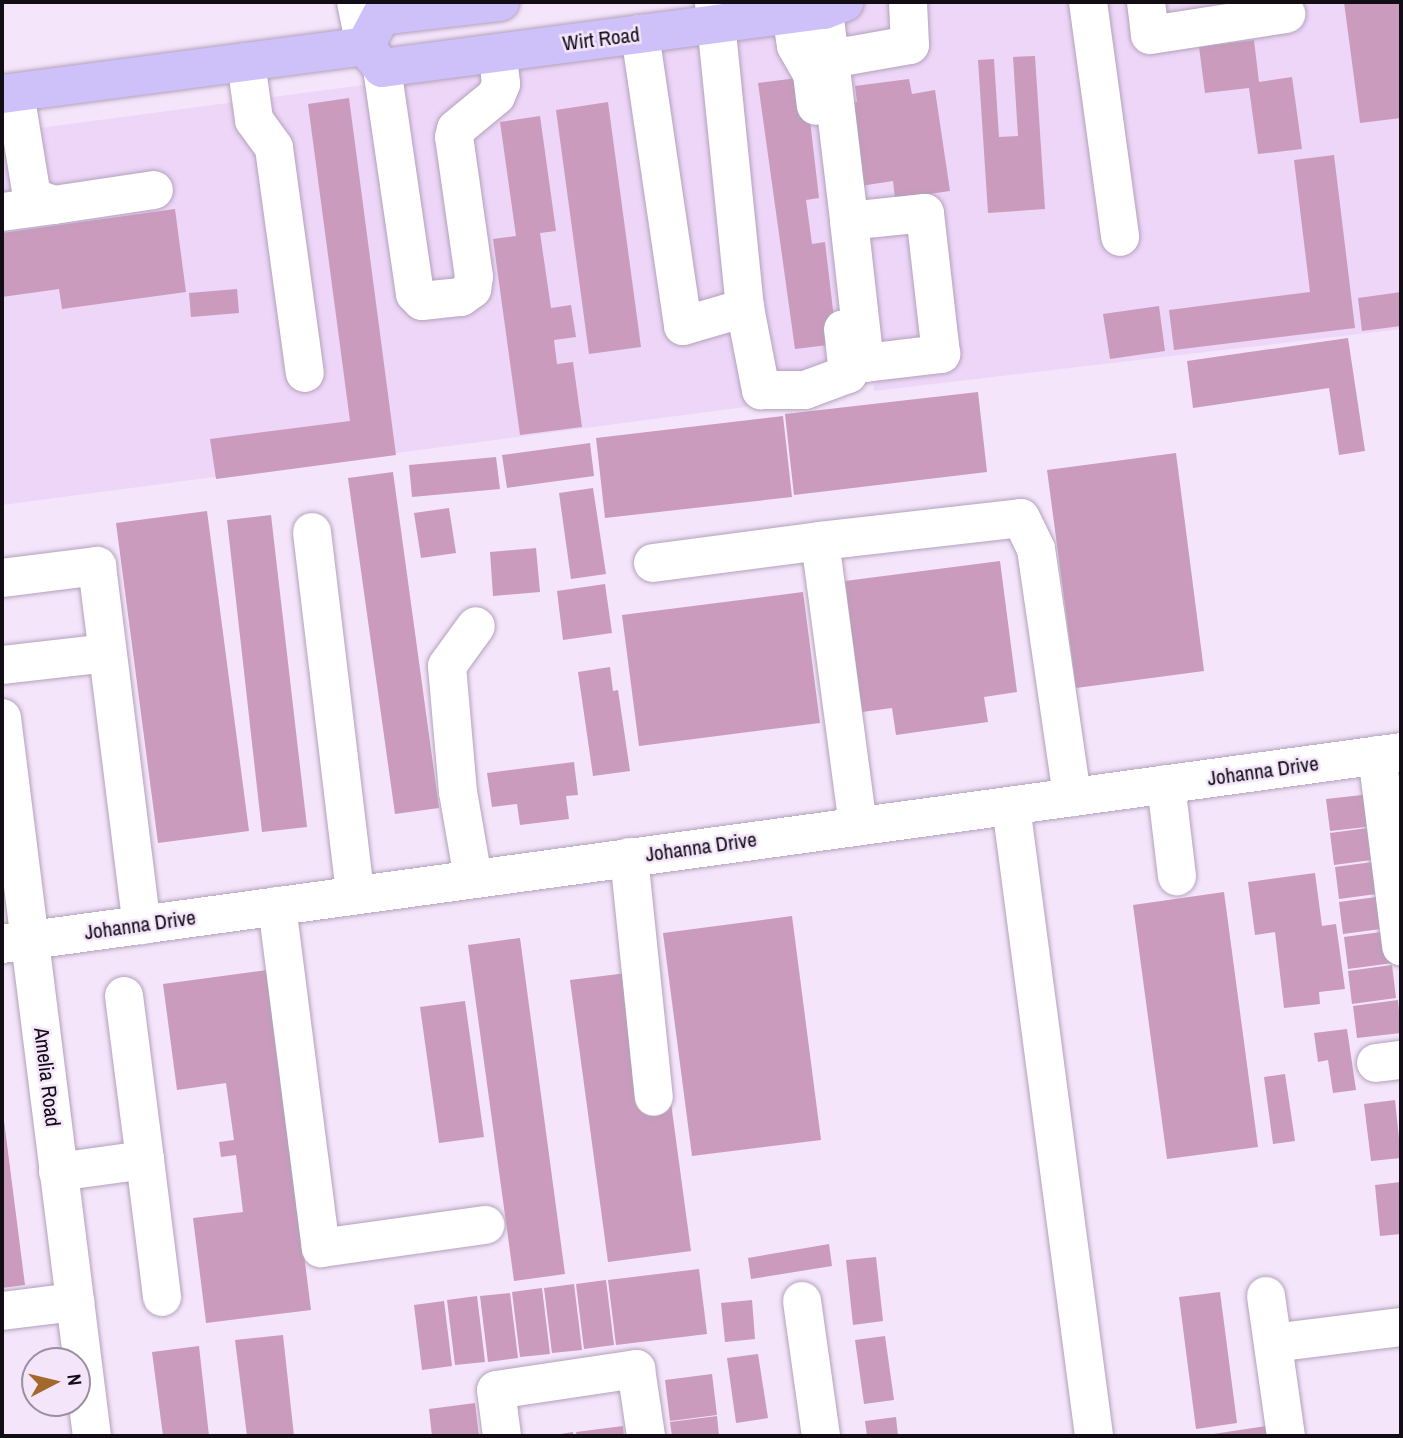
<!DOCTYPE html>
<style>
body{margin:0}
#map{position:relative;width:1403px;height:1438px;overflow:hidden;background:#f4e5fb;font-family:"Archivo Narrow",sans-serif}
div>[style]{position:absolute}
.built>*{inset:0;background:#edd6f8}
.building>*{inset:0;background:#ca9bbd}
.roads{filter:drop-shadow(0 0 2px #b3a1bb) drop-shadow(0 0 2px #b3a1bb)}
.minor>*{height:38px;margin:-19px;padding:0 19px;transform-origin:19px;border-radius:19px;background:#fff}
.major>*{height:38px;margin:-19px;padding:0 19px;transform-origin:19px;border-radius:19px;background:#cec1fa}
span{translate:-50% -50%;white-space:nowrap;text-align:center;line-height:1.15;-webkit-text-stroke:5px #f4e5fb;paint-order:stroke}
.street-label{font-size:21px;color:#120c15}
.frame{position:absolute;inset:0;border:4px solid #120c15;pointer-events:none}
.north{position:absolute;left:21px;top:1347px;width:70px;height:70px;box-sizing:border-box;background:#f4e5fb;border:2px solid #9a8e9f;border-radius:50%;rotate:83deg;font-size:19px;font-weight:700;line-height:28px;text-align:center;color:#120c15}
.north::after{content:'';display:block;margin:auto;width:24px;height:32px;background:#a3682a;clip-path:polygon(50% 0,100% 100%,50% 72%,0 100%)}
</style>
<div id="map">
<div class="built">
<i style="clip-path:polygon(827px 2px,1401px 2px,1401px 329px,874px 391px)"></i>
<i style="clip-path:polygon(809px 26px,858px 392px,2px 505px,2px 133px)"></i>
</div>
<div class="building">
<i style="clip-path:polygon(1344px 2px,1401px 2px,1401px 118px,1360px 123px)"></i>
<i style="clip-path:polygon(1254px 40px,1259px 82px,1292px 77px,1302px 149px,1258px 154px,1249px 88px,1205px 93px,1199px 47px)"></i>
<i style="clip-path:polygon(1035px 56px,1045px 209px,988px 213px,978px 60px,994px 59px,999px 137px,1018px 136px,1013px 57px)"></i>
<i style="clip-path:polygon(805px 77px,819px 198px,806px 200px,812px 244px,825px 242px,837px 344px,795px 349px,758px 83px)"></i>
<i style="clip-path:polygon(909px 79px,912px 94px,935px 90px,950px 191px,895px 199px,893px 181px,854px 187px,843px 103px,857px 102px,855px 86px)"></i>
<i style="clip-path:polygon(349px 98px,396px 455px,216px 479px,210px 439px,350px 421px,308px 104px)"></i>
<i style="clip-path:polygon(608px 102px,641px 347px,589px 354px,556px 110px)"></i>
<i style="clip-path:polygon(540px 116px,556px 231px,540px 233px,551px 308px,571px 305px,576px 337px,554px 340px,557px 364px,573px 362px,582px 427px,520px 435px,493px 239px,516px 236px,500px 122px)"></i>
<i style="clip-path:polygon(1334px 155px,1355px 328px,1174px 350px,1169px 310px,1310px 292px,1294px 160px)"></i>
<i style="clip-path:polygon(175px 209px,186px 292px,62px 309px,59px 289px,2px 297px,2px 233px)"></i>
<i style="clip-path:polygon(237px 289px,239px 313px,191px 317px,189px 293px)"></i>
<i style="clip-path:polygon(1401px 292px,1401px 326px,1362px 331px,1358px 298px)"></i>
<i style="clip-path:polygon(1159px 306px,1165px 351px,1110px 359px,1103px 314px)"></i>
<i style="clip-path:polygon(1348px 338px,1365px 451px,1339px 455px,1329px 388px,1193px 408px,1187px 361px)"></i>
<i style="clip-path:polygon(978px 392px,987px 472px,794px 495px,785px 414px)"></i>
<i style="clip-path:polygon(783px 416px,792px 497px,605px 518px,596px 438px)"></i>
<i style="clip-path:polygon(590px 443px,594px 476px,507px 488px,502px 455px)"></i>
<i style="clip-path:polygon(1176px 453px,1204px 671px,1076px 688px,1047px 470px)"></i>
<i style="clip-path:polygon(496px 457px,500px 489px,412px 497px,409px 465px)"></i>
<i style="clip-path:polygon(393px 472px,439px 808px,395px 814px,348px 478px)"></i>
<i style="clip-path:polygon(593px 488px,606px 574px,571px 579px,559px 493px)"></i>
<i style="clip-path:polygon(449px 508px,456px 553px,421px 558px,414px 513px)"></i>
<i style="clip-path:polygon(207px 511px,249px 831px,158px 843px,116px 523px)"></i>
<i style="clip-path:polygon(271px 515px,307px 827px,262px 832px,227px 520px)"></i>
<i style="clip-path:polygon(536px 548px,540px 592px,493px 596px,490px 552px)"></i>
<i style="clip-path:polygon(1000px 561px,1017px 692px,984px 697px,988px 722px,896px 735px,892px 708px,862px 712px,845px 581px)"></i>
<i style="clip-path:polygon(605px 584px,612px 633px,563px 640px,557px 591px)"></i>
<i style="clip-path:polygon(803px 592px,820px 723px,639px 746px,622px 615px)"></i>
<i style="clip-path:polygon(610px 667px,613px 691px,618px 690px,630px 771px,593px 776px,578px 672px)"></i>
<i style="clip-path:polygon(574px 762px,578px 795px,566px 796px,569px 819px,520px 825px,517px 804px,492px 807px,487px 773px)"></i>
<i style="clip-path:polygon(1371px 794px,1375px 826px,1330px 831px,1326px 799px)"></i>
<i style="clip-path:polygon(1375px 827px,1379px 859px,1334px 865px,1330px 833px)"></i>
<i style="clip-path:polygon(1380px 861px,1384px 893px,1339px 899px,1335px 867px)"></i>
<i style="clip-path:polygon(1315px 873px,1322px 926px,1336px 924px,1345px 989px,1319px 992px,1320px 1004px,1284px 1008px,1275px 932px,1255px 935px,1248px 882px)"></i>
<i style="clip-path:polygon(1224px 892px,1258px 1147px,1167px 1159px,1133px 905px)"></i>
<i style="clip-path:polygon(1384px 896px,1388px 928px,1343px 934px,1339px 902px)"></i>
<i style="clip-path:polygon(792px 916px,821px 1140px,692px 1156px,663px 933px)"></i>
<i style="clip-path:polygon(1388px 931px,1393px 963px,1348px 969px,1344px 937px)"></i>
<i style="clip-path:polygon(520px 938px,565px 1274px,514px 1281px,468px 945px)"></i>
<i style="clip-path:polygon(1392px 965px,1396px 998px,1352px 1004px,1348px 971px)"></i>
<i style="clip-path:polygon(268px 970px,311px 1310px,206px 1323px,193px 1218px,243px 1212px,236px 1155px,221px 1157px,219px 1142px,234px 1140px,226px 1083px,177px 1090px,163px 984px)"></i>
<i style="clip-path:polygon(627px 973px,671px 1103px,691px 1251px,608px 1262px,570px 980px)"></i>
<i style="clip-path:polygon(1398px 1000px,1401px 1033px,1357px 1038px,1353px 1006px)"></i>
<i style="clip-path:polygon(465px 1001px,484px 1137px,439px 1143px,420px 1007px)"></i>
<i style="clip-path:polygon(1347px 1029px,1356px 1090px,1333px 1093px,1328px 1060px,1318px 1062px,1314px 1033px)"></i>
<i style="clip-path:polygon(1285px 1074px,1295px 1141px,1273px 1144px,1264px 1077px)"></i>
<i style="clip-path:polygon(1395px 1100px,1401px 1158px,1371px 1161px,1364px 1104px)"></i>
<i style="clip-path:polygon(2px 1105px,25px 1285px,2px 1288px)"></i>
<i style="clip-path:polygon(1401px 1182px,1401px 1234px,1380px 1236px,1375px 1185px)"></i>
<i style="clip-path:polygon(829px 1244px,832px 1266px,751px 1279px,748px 1258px)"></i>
<i style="clip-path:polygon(876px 1257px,883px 1321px,853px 1325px,846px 1260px)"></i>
<i style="clip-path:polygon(699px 1269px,707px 1334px,616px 1345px,608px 1280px)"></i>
<i style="clip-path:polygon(606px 1280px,614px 1345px,584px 1349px,576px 1284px)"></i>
<i style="clip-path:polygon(574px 1284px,582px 1350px,552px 1353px,544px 1288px)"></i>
<i style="clip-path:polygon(542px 1288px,550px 1354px,520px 1357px,512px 1292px)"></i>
<i style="clip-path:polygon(1220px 1292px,1237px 1423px,1196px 1429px,1179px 1297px)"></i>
<i style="clip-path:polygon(510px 1293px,518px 1358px,488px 1362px,480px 1296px)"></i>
<i style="clip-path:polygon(477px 1296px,485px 1362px,455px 1365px,447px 1300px)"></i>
<i style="clip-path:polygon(752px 1300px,755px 1339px,725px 1342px,721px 1303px)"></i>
<i style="clip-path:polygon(444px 1301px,452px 1366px,422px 1370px,414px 1305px)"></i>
<i style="clip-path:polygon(283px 1335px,294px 1436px,247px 1436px,235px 1340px)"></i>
<i style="clip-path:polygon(885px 1336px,894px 1400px,864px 1404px,855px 1340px)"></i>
<i style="clip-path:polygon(199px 1346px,209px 1436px,163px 1436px,152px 1352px)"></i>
<i style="clip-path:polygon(758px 1354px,768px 1418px,736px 1423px,727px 1358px)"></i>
<i style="clip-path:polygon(712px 1374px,717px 1415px,670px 1421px,665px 1380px)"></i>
<i style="clip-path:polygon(475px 1403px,479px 1436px,432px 1436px,429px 1409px)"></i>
<i style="clip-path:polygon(717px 1416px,719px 1436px,672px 1436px,670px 1422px)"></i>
<i style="clip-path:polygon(896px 1417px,898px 1436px,867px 1436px,865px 1421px)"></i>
<i style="clip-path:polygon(623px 1426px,624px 1436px,577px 1436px,576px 1432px)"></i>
<i style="clip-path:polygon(1266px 1426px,1267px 1436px,1207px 1436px,1207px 1435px)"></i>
<i style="clip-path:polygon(573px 1432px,573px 1436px,554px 1436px,554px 1435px)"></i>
</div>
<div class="roads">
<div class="minor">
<i style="left:356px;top:2px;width:45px;rotate:78.4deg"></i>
<i style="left:1088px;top:2px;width:237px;rotate:82.2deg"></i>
<i style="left:1146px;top:2px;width:33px;rotate:83deg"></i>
<i style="left:1150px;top:35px;width:138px;rotate:-8.8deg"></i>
<i style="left:824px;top:10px;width:212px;rotate:83.2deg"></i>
<i style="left:849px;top:221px;width:143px;rotate:83.6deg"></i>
<i style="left:865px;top:363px;width:77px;rotate:-6.8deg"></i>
<i style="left:941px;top:354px;width:142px;rotate:-96.5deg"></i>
<i style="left:925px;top:213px;width:76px;rotate:174deg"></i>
<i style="left:791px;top:14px;width:32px;rotate:81deg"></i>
<i style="left:796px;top:46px;width:32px;rotate:60deg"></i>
<i style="left:812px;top:74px;width:32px;rotate:83deg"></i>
<i style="left:640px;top:34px;width:295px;rotate:81.6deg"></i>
<i style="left:683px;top:326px;width:65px;rotate:-16.2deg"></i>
<i style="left:745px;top:308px;width:308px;rotate:-95.8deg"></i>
<i style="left:830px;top:59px;width:81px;rotate:-9.9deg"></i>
<i style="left:910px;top:45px;width:43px;rotate:-92.7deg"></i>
<i style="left:246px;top:62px;width:59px;rotate:82.1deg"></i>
<i style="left:254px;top:120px;width:34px;rotate:54deg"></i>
<i style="left:274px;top:148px;width:227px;rotate:82.2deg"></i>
<i style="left:382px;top:68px;width:228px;rotate:81.7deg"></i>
<i style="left:415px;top:294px;width:10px;rotate:45deg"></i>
<i style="left:422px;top:301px;width:39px;rotate:-6deg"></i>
<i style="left:461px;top:297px;width:14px;rotate:-36deg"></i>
<i style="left:472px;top:289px;width:12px;rotate:-81deg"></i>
<i style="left:474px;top:277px;width:141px;rotate:-98.1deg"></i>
<i style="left:454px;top:137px;width:8px;rotate:-76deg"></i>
<i style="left:456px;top:129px;width:52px;rotate:-39.5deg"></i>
<i style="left:496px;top:96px;width:13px;rotate:-67deg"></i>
<i style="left:501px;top:84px;width:31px;rotate:-96deg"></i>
<i style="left:15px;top:93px;width:105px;rotate:80.7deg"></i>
<i style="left:32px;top:197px;width:23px;rotate:20deg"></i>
<i style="left:54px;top:205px;width:101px;rotate:-8.5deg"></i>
<i style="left:2px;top:212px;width:52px;rotate:-7.7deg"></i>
<i style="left:745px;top:308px;width:84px;rotate:79deg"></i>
<i style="left:761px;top:390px;width:44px"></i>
<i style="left:805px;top:390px;width:46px;rotate:-20.4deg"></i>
<i style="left:848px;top:374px;width:45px;rotate:-96.3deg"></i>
<i style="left:312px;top:532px;width:365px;rotate:83.2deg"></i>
<i style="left:820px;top:541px;width:202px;rotate:-6.5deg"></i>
<i style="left:1021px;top:518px;width:34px;rotate:64deg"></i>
<i style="left:1036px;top:549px;width:251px;rotate:81.7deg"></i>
<i style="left:653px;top:563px;width:168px;rotate:-7.5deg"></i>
<i style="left:820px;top:541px;width:288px;rotate:82.4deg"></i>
<i style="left:2px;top:578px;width:96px;rotate:-7.2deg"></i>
<i style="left:97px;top:566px;width:362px;rotate:82.9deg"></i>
<i style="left:2px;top:665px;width:106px;rotate:-6.5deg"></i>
<i style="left:2px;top:718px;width:724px;rotate:82.86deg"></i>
<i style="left:1377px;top:755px;width:193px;rotate:82.8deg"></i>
<i style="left:1166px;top:784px;width:93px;rotate:83.2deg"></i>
<i style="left:1011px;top:806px;width:635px;rotate:82.49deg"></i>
<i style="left:629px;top:857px;width:241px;rotate:84.1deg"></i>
<i style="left:473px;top:878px;width:87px;rotate:-99.9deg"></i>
<i style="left:458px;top:792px;width:126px;rotate:-95deg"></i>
<i style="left:447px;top:666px;width:49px;rotate:-54.1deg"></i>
<i style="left:277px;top:906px;width:345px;rotate:82.7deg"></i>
<i style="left:321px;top:1248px;width:166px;rotate:-8deg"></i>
<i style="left:2px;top:944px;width:1412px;rotate:-7.81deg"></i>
<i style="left:124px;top:996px;width:165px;rotate:82.7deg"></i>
<i style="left:1376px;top:1063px;width:25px;rotate:-7deg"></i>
<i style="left:58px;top:1172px;width:88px;rotate:-7.9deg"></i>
<i style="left:145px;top:1160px;width:138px;rotate:82.9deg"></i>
<i style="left:1266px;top:1296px;width:141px;rotate:81.9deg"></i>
<i style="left:802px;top:1301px;width:136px;rotate:82deg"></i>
<i style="left:2px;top:1311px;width:74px;rotate:-7deg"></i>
<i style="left:1273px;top:1343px;width:129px;rotate:-7.1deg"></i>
<i style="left:502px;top:1436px;width:46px;rotate:-97.4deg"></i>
<i style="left:496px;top:1390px;width:142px;rotate:-8.5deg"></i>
<i style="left:636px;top:1369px;width:68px;rotate:81.5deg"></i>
</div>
<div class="major">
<i style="left:365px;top:46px;width:28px;rotate:52deg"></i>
<i style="left:382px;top:68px;width:446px;rotate:-7.5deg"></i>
<i style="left:824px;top:10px;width:22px;rotate:-21deg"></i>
<i style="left:365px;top:46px;width:34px;rotate:-62deg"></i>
<i style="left:381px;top:16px;width:120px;rotate:-6.7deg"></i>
<i style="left:2px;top:94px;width:366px;rotate:-7.5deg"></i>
</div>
</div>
<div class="street-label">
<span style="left:601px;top:39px;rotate:-7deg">Wirt Road</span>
<span style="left:1263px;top:771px;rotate:-8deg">Johanna Drive</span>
<span style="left:701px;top:847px;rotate:-8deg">Johanna Drive</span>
<span style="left:140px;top:925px;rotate:-8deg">Johanna Drive</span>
<span style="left:47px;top:1077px;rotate:83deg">Amelia Road</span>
</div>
<div class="frame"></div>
<div class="north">N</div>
</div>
